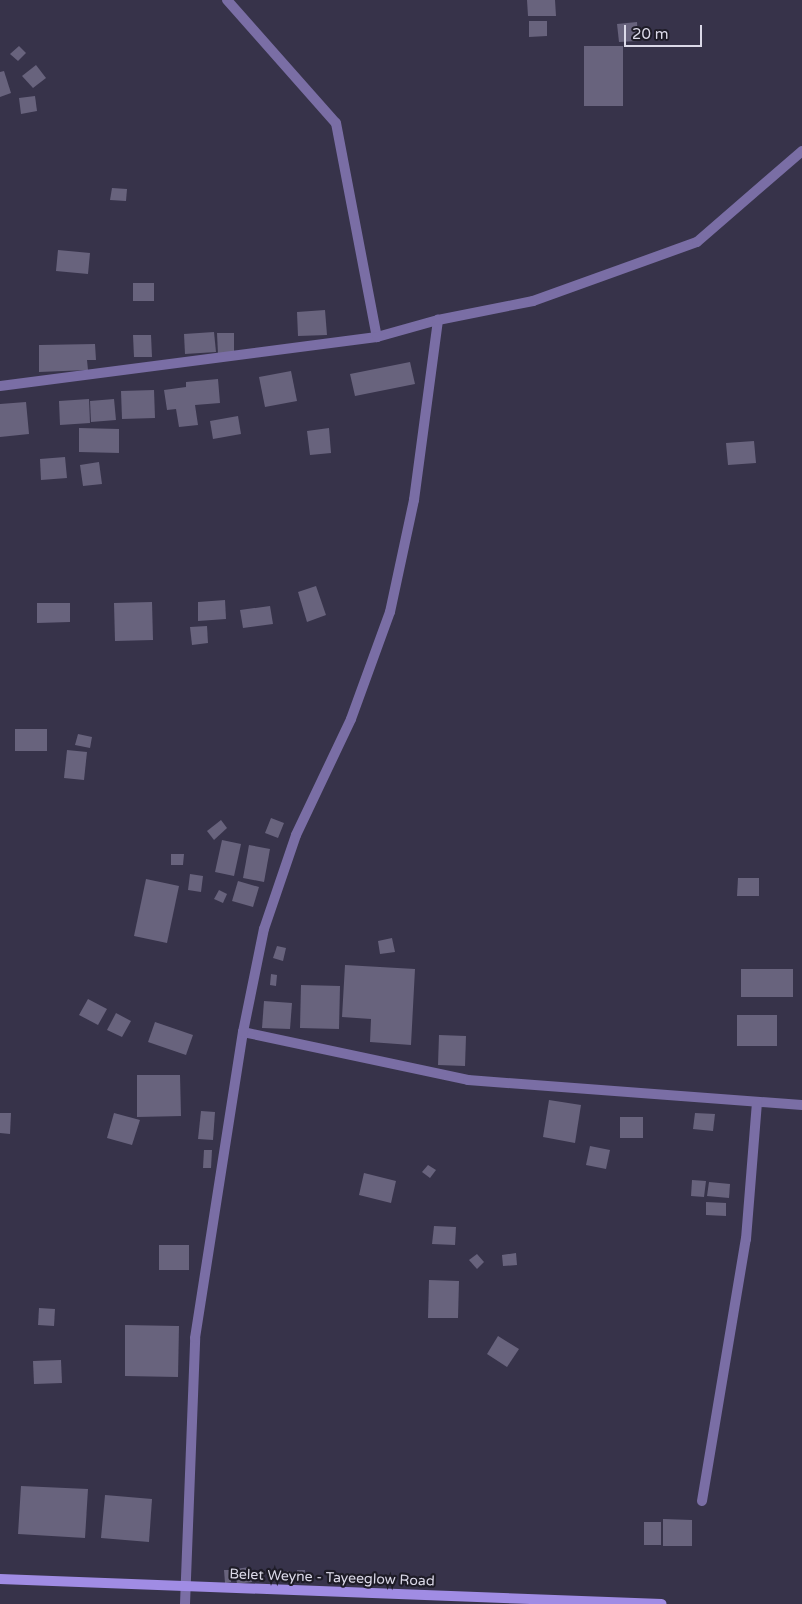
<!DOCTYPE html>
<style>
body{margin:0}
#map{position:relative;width:802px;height:1604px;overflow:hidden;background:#37334a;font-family:"Varela Round",sans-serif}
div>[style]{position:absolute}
.building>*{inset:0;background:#68637d}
.minor>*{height:10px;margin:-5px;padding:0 5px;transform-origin:5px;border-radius:5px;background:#7a6ea5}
.secondary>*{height:10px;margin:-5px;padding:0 5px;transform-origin:5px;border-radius:5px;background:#a08ce4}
span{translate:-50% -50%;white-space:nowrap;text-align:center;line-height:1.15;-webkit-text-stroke:4.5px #1e1c27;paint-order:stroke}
.street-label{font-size:14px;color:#dbd9e8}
.scale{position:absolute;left:624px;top:25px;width:78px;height:22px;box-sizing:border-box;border:2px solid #dbd9e8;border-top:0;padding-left:6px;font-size:15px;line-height:18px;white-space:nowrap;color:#dbd9e8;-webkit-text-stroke:4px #1e1c27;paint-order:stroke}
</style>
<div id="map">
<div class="building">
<i style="clip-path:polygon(527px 0,555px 0,556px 16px,528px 16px)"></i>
<i style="clip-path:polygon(529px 21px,547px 21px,547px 36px,529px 37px)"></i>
<i style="clip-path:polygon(637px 22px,638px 41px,619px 42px,617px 24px)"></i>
<i style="clip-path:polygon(19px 46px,26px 53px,18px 61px,10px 54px)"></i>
<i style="clip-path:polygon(584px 46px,623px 46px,623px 106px,584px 106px)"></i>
<i style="clip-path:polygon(36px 65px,46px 78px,33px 88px,22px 76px)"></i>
<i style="clip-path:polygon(4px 71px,11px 93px,0 97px,0 72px)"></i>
<i style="clip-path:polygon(35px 96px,37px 111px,21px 114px,19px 98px)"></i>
<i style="clip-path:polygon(112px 188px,127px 189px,126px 201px,110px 200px)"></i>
<i style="clip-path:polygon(58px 250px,90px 253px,88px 274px,56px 271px)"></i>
<i style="clip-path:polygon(133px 283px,154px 283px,154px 301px,133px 301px)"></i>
<i style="clip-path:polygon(325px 310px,327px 335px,298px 336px,297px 312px)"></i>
<i style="clip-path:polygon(214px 332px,216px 352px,185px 354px,184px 334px)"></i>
<i style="clip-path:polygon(217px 333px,234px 333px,234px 354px,218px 354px)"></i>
<i style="clip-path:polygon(133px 335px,151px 335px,152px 357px,134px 357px)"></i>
<i style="clip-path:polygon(95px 344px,96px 360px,87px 360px,88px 370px,39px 372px,39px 345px)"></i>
<i style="clip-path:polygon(410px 362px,415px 384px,355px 396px,350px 374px)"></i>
<i style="clip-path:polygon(291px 371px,297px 401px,265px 407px,259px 377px)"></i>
<i style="clip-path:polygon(218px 379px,220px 403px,195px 405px,198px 425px,179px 427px,176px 409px,167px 410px,164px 390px,186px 387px,186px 382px)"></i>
<i style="clip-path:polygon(154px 390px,155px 418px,122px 419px,121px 391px)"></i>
<i style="clip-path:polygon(89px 399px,90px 423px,60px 425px,59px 401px)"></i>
<i style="clip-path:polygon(114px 399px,116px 420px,91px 422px,90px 401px)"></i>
<i style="clip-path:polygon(26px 402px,29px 434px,0 437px,0 404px)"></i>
<i style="clip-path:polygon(238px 416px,241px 434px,213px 439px,210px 421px)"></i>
<i style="clip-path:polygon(79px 428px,119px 429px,119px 453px,79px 452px)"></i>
<i style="clip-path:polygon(329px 428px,331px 453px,310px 455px,307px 431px)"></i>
<i style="clip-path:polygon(754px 441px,756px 463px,728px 465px,726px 443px)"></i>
<i style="clip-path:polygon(65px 457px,67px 478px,41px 480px,40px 459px)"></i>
<i style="clip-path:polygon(99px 462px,102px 484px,83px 486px,80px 465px)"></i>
<i style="clip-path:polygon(316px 586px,326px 615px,307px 622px,298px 592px)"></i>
<i style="clip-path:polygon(225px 600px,226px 619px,198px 621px,198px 602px)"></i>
<i style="clip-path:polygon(152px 602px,153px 640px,115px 641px,114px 603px)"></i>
<i style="clip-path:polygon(37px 603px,70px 603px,70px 622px,37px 623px)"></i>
<i style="clip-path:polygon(270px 606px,273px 624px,243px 628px,240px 610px)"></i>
<i style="clip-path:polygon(207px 626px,208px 643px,192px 645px,190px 627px)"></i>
<i style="clip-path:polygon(15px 729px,47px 729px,47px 751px,15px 751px)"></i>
<i style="clip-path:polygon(78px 734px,92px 737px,90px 748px,75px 745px)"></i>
<i style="clip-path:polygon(67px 750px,87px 752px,84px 780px,64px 778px)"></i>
<i style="clip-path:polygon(271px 818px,284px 823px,278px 838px,265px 833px)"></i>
<i style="clip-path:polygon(221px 820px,227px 828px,214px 840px,207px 831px)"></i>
<i style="clip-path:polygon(222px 840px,241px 844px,234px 876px,215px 872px)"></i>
<i style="clip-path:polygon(249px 845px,270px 849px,264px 882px,243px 878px)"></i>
<i style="clip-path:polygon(171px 854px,184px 854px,183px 865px,171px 865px)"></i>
<i style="clip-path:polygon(190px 874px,203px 876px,201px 892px,188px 890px)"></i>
<i style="clip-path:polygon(738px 878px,759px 878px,759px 896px,737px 896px)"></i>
<i style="clip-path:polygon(146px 879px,179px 886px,167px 943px,134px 936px)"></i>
<i style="clip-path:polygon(238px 881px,259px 887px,253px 907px,232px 901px)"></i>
<i style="clip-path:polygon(219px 890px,227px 894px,223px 903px,214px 899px)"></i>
<i style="clip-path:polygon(392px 938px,395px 952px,380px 954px,378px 941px)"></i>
<i style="clip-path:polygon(277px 946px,286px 948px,283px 961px,273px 958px)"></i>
<i style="clip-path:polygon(345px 965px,415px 969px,411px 1045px,370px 1042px,371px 1019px,342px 1017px)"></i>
<i style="clip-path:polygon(741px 969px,793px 969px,793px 997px,741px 997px)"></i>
<i style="clip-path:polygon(271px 974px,277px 975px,276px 986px,270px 985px)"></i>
<i style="clip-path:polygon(301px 985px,340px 986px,339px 1029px,300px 1028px)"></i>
<i style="clip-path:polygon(88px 999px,107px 1009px,98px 1025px,79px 1015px)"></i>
<i style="clip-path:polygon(264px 1001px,292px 1003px,290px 1029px,262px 1028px)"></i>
<i style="clip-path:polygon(116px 1013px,131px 1021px,122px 1037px,107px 1030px)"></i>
<i style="clip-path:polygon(737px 1015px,777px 1015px,777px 1046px,737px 1046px)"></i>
<i style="clip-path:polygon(155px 1022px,193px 1035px,186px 1055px,148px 1042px)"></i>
<i style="clip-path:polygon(439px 1035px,466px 1036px,465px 1066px,438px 1065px)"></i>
<i style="clip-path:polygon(137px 1075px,180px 1075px,181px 1116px,137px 1117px)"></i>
<i style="clip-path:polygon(549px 1100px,581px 1105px,575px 1143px,543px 1137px)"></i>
<i style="clip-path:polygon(201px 1111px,215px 1112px,213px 1140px,198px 1139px)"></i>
<i style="clip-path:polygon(0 1113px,11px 1113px,10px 1134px,0 1133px)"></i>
<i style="clip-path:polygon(114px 1113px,140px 1120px,132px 1145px,107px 1138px)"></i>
<i style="clip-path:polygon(695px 1113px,715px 1114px,713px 1131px,693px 1129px)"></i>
<i style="clip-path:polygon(620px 1117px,643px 1117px,643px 1138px,620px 1138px)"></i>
<i style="clip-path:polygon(590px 1146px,610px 1150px,606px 1169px,586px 1165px)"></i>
<i style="clip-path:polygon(204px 1150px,212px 1150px,211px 1168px,203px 1168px)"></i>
<i style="clip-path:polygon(428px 1165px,436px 1170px,430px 1178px,422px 1172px)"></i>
<i style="clip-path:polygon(364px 1173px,396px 1181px,391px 1203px,359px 1195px)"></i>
<i style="clip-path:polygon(692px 1180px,706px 1181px,704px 1197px,691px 1196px)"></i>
<i style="clip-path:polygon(709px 1182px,730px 1184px,729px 1198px,707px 1196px)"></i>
<i style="clip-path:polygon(706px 1202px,726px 1203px,726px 1216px,706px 1215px)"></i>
<i style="clip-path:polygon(434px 1226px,456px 1227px,455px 1245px,432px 1244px)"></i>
<i style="clip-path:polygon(159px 1245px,189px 1245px,189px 1270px,159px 1270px)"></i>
<i style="clip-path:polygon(516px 1253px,517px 1265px,503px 1266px,502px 1255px)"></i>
<i style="clip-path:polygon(477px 1254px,484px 1262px,477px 1269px,469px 1260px)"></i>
<i style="clip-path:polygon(429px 1280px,459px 1281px,458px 1318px,428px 1318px)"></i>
<i style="clip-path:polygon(39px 1308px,55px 1309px,54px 1326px,38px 1325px)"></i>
<i style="clip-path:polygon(125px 1325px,179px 1326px,178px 1377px,125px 1376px)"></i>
<i style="clip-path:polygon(498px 1336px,519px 1349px,507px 1367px,487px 1354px)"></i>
<i style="clip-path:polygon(61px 1360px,62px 1383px,34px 1384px,33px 1361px)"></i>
<i style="clip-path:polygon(21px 1486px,88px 1489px,85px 1538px,18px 1534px)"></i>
<i style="clip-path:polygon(105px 1495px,152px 1499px,149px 1542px,101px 1538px)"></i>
<i style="clip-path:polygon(663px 1519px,692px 1520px,692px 1546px,663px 1546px)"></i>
<i style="clip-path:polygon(644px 1522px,661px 1522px,661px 1545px,644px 1545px)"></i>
<i style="clip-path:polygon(250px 1567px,252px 1582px,237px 1584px,235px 1569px)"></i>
<i style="clip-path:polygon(224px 1570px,231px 1570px,231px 1582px,225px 1583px)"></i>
<i style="clip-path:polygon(297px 1570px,305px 1570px,305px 1582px,297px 1582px)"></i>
<i style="clip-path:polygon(283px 1571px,291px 1571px,291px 1580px,283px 1580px)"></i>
</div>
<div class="minor">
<i style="left:227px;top:0;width:164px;rotate:48.5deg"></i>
<i style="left:336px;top:123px;width:218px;rotate:79.2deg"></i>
<i style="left:0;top:386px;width:380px;rotate:-7.4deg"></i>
<i style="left:377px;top:337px;width:63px;rotate:-15.6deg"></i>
<i style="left:243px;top:1032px;width:230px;rotate:12deg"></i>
<i style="left:468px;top:1080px;width:335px;rotate:4.3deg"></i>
<i style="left:702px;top:1501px;width:266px;rotate:-80.5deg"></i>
<i style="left:746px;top:1239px;width:136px;rotate:-85.4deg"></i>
<i style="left:185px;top:1604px;width:266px;rotate:-87.8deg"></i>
<i style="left:195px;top:1338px;width:310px;rotate:-81.1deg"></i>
<i style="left:243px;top:1032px;width:105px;rotate:-78.5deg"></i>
<i style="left:264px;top:929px;width:99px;rotate:-71.2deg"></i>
<i style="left:296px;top:835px;width:128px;rotate:-64.6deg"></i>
<i style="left:351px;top:719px;width:114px;rotate:-70deg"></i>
<i style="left:390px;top:612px;width:115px;rotate:-77.9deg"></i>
<i style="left:414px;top:500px;width:182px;rotate:-82.4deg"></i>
<i style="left:438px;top:320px;width:97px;rotate:-11.3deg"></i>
<i style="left:533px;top:301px;width:174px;rotate:-19.8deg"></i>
<i style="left:697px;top:242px;width:139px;rotate:-40.9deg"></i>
</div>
<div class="secondary">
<i style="left:0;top:1579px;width:662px;rotate:2.16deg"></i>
</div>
<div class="street-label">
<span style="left:332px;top:1578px;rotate:2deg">Belet Weyne - Tayeeglow Road</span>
</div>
<div class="scale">20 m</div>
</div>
